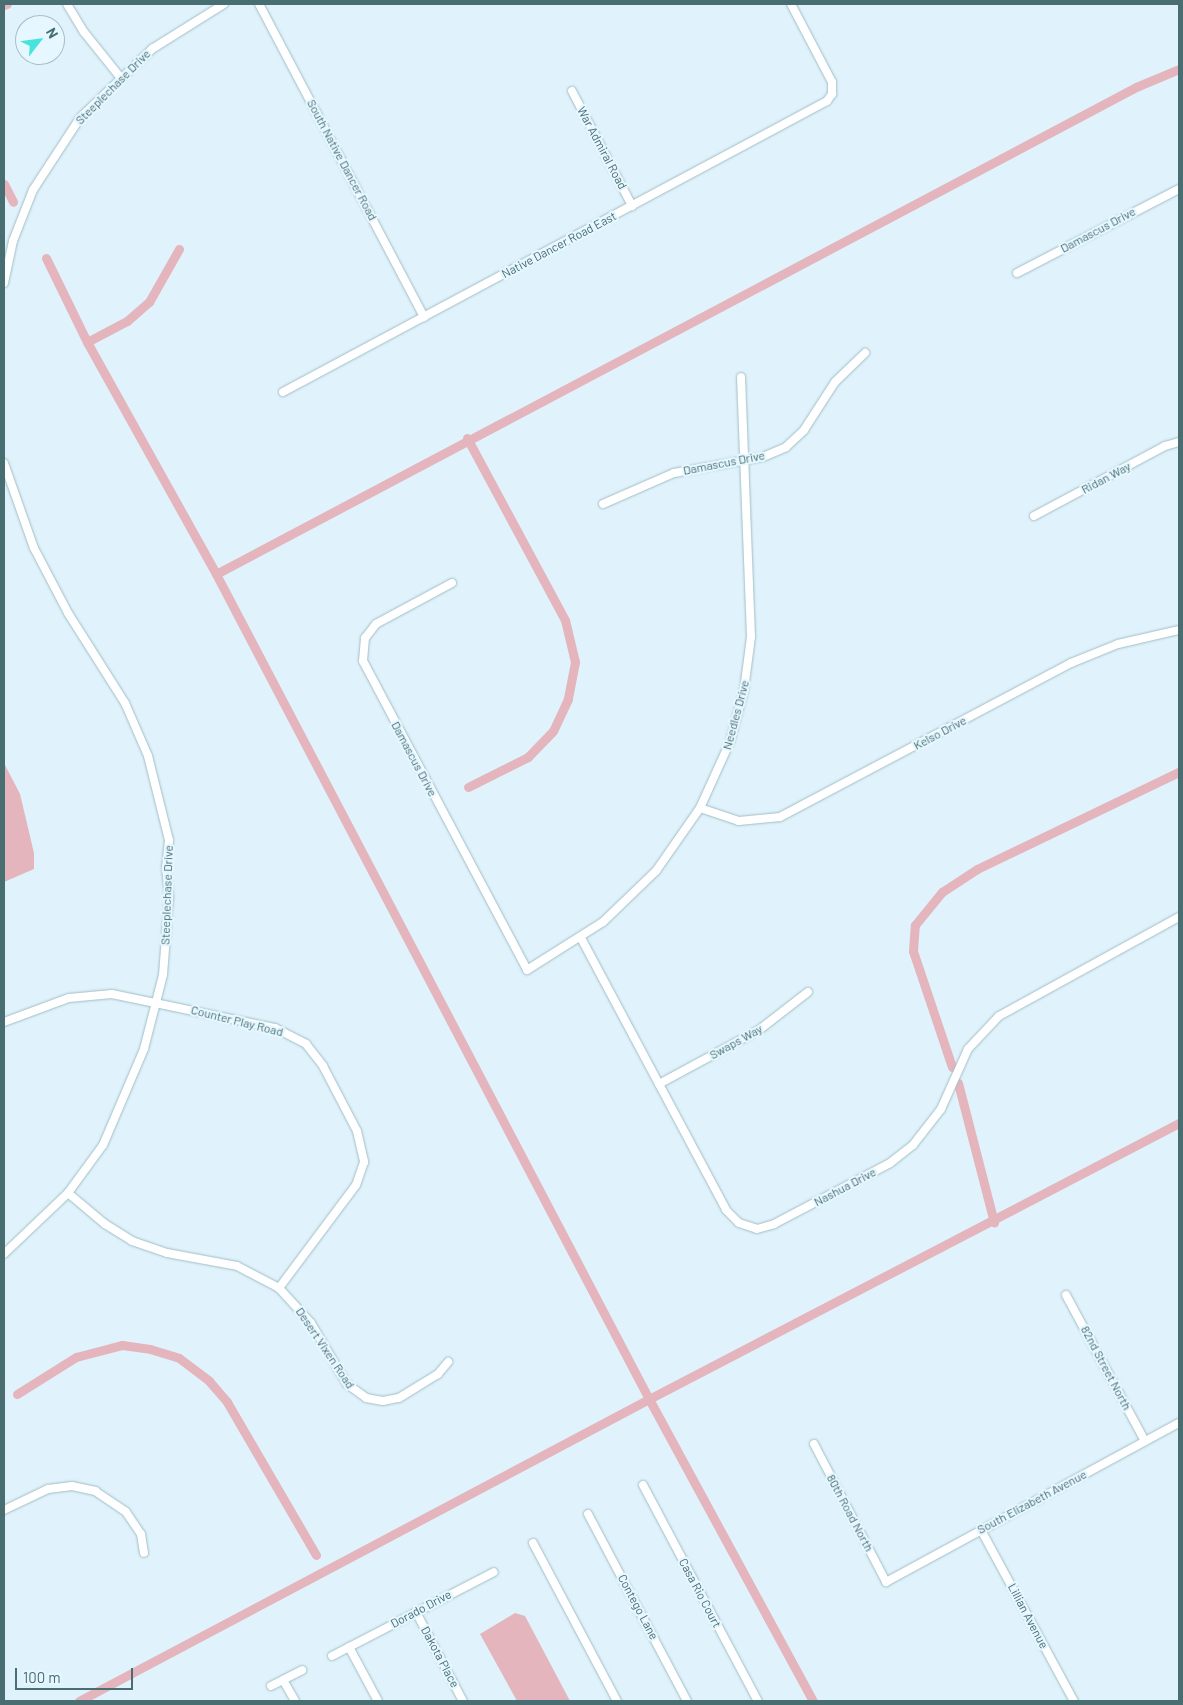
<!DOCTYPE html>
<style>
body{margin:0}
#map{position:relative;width:1183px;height:1705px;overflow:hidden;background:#e0f2fc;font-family:Barlow,sans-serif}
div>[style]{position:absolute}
.water>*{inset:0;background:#e4b5bc}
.canal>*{height:9px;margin:-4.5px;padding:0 4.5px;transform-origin:4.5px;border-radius:4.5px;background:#e4b5bc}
.roads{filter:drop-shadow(0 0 1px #a0bec4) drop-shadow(0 0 1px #a0bec4)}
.minor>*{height:8px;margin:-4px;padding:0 4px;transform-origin:4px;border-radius:4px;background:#fff}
span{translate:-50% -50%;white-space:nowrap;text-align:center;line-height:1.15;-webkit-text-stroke:4.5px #e6f7ff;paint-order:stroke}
.street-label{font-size:12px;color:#486e72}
.frame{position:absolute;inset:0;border:5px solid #486e72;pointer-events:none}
.north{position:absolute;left:15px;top:15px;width:50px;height:50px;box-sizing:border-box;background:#e6f7ff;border:1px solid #a7c0c7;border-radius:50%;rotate:60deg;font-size:14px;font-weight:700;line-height:20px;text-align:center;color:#486e72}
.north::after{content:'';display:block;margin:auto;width:18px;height:22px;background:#46e5dc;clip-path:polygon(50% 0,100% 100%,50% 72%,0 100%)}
.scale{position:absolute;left:15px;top:1668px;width:118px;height:22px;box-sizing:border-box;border:2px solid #486e72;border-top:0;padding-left:6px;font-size:15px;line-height:18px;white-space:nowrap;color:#486e72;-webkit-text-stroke:4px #e6f7ff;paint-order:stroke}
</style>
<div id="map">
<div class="water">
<i style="clip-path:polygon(4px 763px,20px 794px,34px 853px,34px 869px,4px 882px)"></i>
<i style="clip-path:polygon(515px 1613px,525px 1616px,570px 1701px,517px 1701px,480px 1634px)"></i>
</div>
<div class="canal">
<i style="left:4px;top:5px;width:3px;rotate:-18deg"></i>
<i style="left:4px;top:184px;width:20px;rotate:63deg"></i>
<i style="left:46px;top:258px;width:93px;rotate:64deg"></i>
<i style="left:87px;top:342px;width:265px;rotate:60.9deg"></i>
<i style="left:216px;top:574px;width:932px;rotate:62.31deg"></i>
<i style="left:649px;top:1399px;width:344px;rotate:61.5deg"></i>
<i style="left:87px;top:342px;width:45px;rotate:-27.7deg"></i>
<i style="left:127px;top:321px;width:29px;rotate:-41deg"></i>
<i style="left:149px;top:302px;width:61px;rotate:-60.5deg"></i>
<i style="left:467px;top:438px;width:207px;rotate:61.7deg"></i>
<i style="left:565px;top:620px;width:43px;rotate:76.6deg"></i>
<i style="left:575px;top:662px;width:38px;rotate:101deg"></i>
<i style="left:568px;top:699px;width:35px;rotate:115deg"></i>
<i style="left:553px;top:731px;width:36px;rotate:134deg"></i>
<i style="left:528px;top:757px;width:67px;rotate:153.4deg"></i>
<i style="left:216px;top:574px;width:1041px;rotate:-27.89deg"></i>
<i style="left:1136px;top:87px;width:47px;rotate:-22.7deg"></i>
<i style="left:952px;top:1067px;width:122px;rotate:-108.6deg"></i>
<i style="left:913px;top:951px;width:26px;rotate:-86deg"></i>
<i style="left:915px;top:925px;width:43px;rotate:-50.7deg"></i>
<i style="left:942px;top:892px;width:42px;rotate:-33.3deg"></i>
<i style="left:977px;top:869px;width:224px;rotate:-25.7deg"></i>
<i style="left:958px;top:1083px;width:144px;rotate:75.5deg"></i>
<i style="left:17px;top:1394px;width:70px;rotate:-32.1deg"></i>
<i style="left:76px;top:1357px;width:48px;rotate:-14.6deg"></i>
<i style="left:122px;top:1345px;width:28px;rotate:8deg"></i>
<i style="left:150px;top:1349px;width:30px;rotate:17deg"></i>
<i style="left:179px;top:1358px;width:38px;rotate:37deg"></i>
<i style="left:209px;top:1381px;width:28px;rotate:49deg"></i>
<i style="left:227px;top:1402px;width:177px;rotate:59.8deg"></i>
<i style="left:79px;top:1701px;width:645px;rotate:-27.92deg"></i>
<i style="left:649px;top:1399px;width:598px;rotate:-27.51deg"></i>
</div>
<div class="roads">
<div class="minor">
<i style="left:67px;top:4px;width:33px;rotate:59deg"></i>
<i style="left:84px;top:32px;width:58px;rotate:51.3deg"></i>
<i style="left:259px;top:4px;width:354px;rotate:62.2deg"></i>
<i style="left:572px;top:91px;width:130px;rotate:62.4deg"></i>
<i style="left:1017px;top:273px;width:182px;rotate:-27.4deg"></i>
<i style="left:4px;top:283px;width:43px;rotate:-77.9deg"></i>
<i style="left:13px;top:241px;width:55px;rotate:-68.6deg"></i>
<i style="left:33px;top:190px;width:86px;rotate:-56.9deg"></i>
<i style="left:80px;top:118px;width:100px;rotate:-43.8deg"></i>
<i style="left:152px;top:49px;width:85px;rotate:-32deg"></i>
<i style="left:283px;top:392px;width:617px;rotate:-28.14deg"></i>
<i style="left:827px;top:101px;width:9px;rotate:-54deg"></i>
<i style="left:832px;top:94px;width:12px;rotate:-90deg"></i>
<i style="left:832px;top:82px;width:88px;rotate:-117.7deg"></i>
<i style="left:4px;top:463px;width:90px;rotate:70.6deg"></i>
<i style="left:34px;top:548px;width:73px;rotate:62.4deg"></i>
<i style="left:68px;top:613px;width:107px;rotate:57.7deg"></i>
<i style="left:125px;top:703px;width:58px;rotate:66.5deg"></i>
<i style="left:148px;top:756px;width:87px;rotate:76deg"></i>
<i style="left:169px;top:840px;width:27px;rotate:96deg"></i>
<i style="left:166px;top:867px;width:30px;rotate:84deg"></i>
<i style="left:169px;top:897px;width:78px;rotate:94.4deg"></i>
<i style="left:163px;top:975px;width:76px;rotate:104.4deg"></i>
<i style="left:144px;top:1049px;width:104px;rotate:113.1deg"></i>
<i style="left:103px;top:1145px;width:59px;rotate:126.1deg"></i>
<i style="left:68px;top:1193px;width:88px;rotate:136.4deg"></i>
<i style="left:603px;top:504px;width:77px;rotate:-23.6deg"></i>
<i style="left:674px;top:473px;width:90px;rotate:-10.2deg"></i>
<i style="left:763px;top:457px;width:25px;rotate:-23deg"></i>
<i style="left:786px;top:447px;width:25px;rotate:-43deg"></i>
<i style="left:804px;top:430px;width:57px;rotate:-57.1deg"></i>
<i style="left:835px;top:382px;width:42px;rotate:-44deg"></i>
<i style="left:1034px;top:516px;width:149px;rotate:-28.1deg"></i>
<i style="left:1165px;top:446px;width:15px;rotate:-16deg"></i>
<i style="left:452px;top:583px;width:86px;rotate:151.7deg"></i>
<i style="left:376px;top:624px;width:18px;rotate:128deg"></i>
<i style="left:365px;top:638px;width:23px;rotate:95deg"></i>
<i style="left:363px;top:661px;width:350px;rotate:62deg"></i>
<i style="left:527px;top:970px;width:90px;rotate:-32.3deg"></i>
<i style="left:603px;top:922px;width:74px;rotate:-43.9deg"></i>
<i style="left:656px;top:871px;width:77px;rotate:-55.1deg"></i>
<i style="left:700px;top:808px;width:72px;rotate:-65.6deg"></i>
<i style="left:730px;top:742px;width:54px;rotate:-74.9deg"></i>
<i style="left:744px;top:690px;width:53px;rotate:-82.5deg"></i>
<i style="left:751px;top:637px;width:260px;rotate:-92.2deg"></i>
<i style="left:700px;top:808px;width:41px;rotate:18.4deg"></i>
<i style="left:739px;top:821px;width:41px;rotate:-5.6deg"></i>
<i style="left:780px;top:817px;width:329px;rotate:-27.9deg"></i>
<i style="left:1071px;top:663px;width:51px;rotate:-22deg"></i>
<i style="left:1118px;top:644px;width:63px;rotate:-12.9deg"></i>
<i style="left:581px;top:938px;width:308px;rotate:61.9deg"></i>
<i style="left:726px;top:1210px;width:18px;rotate:45deg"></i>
<i style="left:739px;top:1223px;width:19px;rotate:18deg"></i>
<i style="left:757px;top:1229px;width:18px;rotate:-16deg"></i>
<i style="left:774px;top:1224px;width:131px;rotate:-27.7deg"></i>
<i style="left:890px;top:1163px;width:29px;rotate:-38deg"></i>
<i style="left:913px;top:1145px;width:46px;rotate:-52.1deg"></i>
<i style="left:941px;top:1109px;width:66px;rotate:-65.8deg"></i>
<i style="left:968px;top:1049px;width:45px;rotate:-46.8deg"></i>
<i style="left:999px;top:1016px;width:205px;rotate:-28.8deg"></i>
<i style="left:4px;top:1022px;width:69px;rotate:-20.3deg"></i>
<i style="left:69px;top:998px;width:43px;rotate:-5.3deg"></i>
<i style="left:112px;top:994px;width:167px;rotate:11.8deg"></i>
<i style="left:275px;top:1028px;width:35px;rotate:27deg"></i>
<i style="left:306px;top:1044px;width:28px;rotate:52deg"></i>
<i style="left:323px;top:1066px;width:73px;rotate:62.4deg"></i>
<i style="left:357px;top:1131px;width:32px;rotate:77deg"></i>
<i style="left:364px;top:1162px;width:24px;rotate:109deg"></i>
<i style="left:356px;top:1185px;width:129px;rotate:126.8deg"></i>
<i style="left:659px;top:1084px;width:114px;rotate:-28.4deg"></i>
<i style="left:759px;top:1030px;width:62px;rotate:-37.8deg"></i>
<i style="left:68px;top:1193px;width:48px;rotate:40deg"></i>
<i style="left:105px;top:1224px;width:32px;rotate:32deg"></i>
<i style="left:132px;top:1241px;width:37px;rotate:19deg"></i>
<i style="left:167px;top:1253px;width:71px;rotate:10.5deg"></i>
<i style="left:237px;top:1266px;width:47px;rotate:27.6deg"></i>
<i style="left:279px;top:1288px;width:47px;rotate:47.6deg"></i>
<i style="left:311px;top:1323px;width:71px;rotate:59.5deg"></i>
<i style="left:347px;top:1384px;width:24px;rotate:36deg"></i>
<i style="left:366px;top:1398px;width:17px;rotate:10deg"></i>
<i style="left:383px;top:1401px;width:16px;rotate:-11deg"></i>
<i style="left:399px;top:1398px;width:46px;rotate:-31.6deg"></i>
<i style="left:438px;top:1374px;width:16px;rotate:-50deg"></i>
<i style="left:1066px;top:1295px;width:166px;rotate:61.6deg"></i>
<i style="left:814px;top:1444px;width:156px;rotate:62.4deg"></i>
<i style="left:886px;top:1582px;width:333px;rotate:-28.5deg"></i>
<i style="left:643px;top:1485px;width:245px;rotate:62deg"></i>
<i style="left:4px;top:1510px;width:49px;rotate:-25.5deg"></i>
<i style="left:48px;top:1489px;width:24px;rotate:-7deg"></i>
<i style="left:72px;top:1486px;width:24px;rotate:12deg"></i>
<i style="left:95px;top:1491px;width:37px;rotate:34deg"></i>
<i style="left:126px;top:1512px;width:27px;rotate:56deg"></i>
<i style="left:141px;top:1534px;width:19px;rotate:81deg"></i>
<i style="left:588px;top:1514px;width:212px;rotate:62.1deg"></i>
<i style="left:981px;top:1530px;width:195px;rotate:61.5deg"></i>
<i style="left:533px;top:1543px;width:179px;rotate:62deg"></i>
<i style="left:416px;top:1612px;width:101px;rotate:62.2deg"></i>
<i style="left:349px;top:1647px;width:61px;rotate:61.8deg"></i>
<i style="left:332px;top:1656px;width:182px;rotate:-27.4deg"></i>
<i style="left:283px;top:1680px;width:24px;rotate:60deg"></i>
<i style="left:271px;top:1686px;width:35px;rotate:-27deg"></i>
</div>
</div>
<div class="street-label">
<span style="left:113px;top:87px;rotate:-45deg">Steeplechase Drive</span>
<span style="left:602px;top:148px;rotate:62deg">War Admiral Road</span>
<span style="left:342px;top:160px;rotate:62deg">South Native Dancer Road</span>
<span style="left:1098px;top:230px;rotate:-28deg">Damascus Drive</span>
<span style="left:559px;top:245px;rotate:-28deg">Native Dancer Road East</span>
<span style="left:724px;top:463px;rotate:-11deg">Damascus Drive</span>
<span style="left:1106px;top:478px;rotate:-28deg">Ridan Way</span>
<span style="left:736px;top:715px;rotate:-75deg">Needles Drive</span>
<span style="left:940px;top:733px;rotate:-28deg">Kelso Drive</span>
<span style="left:414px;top:759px;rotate:62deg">Damascus Drive</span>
<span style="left:167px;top:895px;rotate:-88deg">Steeplechase Drive</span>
<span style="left:237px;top:1021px;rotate:14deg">Counter Play Road</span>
<span style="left:736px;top:1042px;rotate:-29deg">Swaps Way</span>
<span style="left:845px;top:1187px;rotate:-28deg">Nashua Drive</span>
<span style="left:325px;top:1348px;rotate:56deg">Desert Vixen Road</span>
<span style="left:1106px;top:1368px;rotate:62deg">82nd Street North</span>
<span style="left:1032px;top:1502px;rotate:-28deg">South Elizabeth Avenue</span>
<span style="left:850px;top:1513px;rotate:62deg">80th Road North</span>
<span style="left:700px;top:1593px;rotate:62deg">Casa Rio Court</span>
<span style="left:638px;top:1607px;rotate:62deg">Contego Lane</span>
<span style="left:421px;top:1609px;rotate:-28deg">Dorado Drive</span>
<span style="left:1028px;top:1616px;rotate:62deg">Lillian Avenue</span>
<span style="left:440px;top:1657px;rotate:62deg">Dakota Place</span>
</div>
<div class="frame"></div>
<div class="north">N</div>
<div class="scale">100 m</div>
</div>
